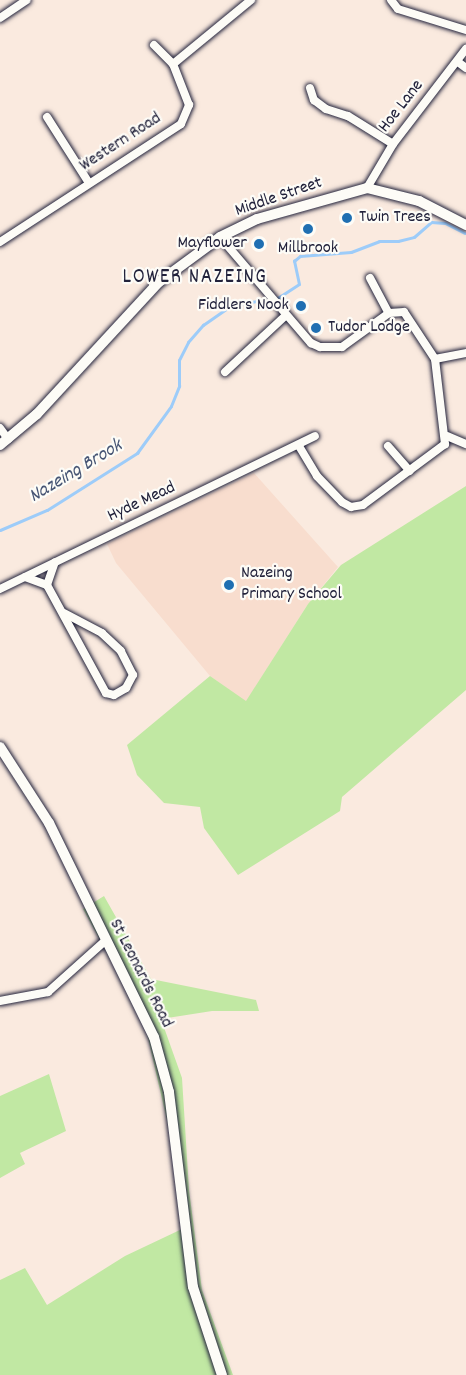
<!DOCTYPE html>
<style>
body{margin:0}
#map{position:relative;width:466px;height:1375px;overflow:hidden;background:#faeadf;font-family:Dekko,sans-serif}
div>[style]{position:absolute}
.built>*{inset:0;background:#f8ddce}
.green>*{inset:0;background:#c1e8a3}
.stream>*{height:3px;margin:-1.5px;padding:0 1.5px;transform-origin:1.5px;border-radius:1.5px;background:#9dccf9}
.roads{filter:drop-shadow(0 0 2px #22223b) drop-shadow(0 0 2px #22223b)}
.street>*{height:8px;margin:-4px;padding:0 4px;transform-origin:4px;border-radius:4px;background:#fdfcf7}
.secondary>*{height:10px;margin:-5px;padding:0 5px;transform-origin:5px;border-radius:5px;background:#fdfcf7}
.dots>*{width:16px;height:16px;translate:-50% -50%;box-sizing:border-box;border:3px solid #fdfcf7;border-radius:50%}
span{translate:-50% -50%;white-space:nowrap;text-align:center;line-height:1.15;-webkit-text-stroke:4.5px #fdfcf7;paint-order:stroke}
.street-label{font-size:18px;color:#22223b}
.poi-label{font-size:18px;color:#22223b}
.left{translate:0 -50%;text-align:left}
.right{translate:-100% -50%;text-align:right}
.water-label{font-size:20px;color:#475574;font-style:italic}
.quarter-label{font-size:21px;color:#22223b;letter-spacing:1.5px}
</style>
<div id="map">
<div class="built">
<i style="clip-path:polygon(254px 473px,338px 567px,306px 607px,246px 702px,210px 676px,116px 563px,107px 544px)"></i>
</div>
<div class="green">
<i style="clip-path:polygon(466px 486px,466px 690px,342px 797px,340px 811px,238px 875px,204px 828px,200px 807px,164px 803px,137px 775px,127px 745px,210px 676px,246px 701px,308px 604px,341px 565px)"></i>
<i style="clip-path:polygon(104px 896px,151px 979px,256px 1000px,259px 1011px,212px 1011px,161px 1019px,182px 1078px,189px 1190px,202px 1290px,233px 1375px,0 1375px,0 1280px,25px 1268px,47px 1305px,125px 1256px,182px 1229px,181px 1181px,144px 1021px,83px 909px)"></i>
<i style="clip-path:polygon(49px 1074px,66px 1131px,20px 1153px,25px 1164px,0 1178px,0 1096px)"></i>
</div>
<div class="stream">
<i style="left:276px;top:299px;width:27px;rotate:-33deg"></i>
<i style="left:299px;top:284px;width:24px;rotate:-102deg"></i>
<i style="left:294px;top:261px;width:8px;rotate:-40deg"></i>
<i style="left:300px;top:256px;width:51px;rotate:-4.5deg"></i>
<i style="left:351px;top:252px;width:30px;rotate:-21deg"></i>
<i style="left:379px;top:241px;width:19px"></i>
<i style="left:398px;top:241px;width:16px;rotate:-14deg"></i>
<i style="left:414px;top:237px;width:23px;rotate:-41deg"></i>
<i style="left:431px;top:222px;width:14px;rotate:4deg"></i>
<i style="left:445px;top:223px;width:22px;rotate:27deg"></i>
<i style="left:0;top:530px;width:51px;rotate:-23.1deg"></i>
<i style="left:47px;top:510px;width:107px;rotate:-32.3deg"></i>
<i style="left:137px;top:453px;width:58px;rotate:-54.1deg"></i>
<i style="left:171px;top:406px;width:22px;rotate:-68deg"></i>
<i style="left:179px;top:386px;width:26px;rotate:-90deg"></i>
<i style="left:179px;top:360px;width:20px;rotate:-63deg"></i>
<i style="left:188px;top:342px;width:23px;rotate:-49deg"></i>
<i style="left:203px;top:325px;width:35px;rotate:-35deg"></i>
<i style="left:232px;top:305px;width:30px;rotate:-9deg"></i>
</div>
<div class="roads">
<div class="street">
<i style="left:391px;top:0;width:11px;rotate:52deg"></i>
<i style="left:398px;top:9px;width:71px;rotate:17.2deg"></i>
<i style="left:0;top:18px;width:32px;rotate:-34deg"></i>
<i style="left:154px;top:45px;width:27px;rotate:45deg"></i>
<i style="left:458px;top:62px;width:10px;rotate:37deg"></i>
<i style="left:310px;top:88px;width:13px;rotate:72deg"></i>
<i style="left:314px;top:100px;width:15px;rotate:37deg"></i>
<i style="left:326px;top:109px;width:23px;rotate:18deg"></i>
<i style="left:348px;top:116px;width:53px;rotate:31.9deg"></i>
<i style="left:47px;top:117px;width:78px;rotate:57.5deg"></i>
<i style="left:367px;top:188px;width:51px;rotate:-59.4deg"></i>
<i style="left:393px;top:144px;width:120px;rotate:-52.5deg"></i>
<i style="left:220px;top:237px;width:140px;rotate:49.4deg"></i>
<i style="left:311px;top:343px;width:10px;rotate:24deg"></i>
<i style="left:320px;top:347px;width:22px"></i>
<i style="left:342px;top:347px;width:58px;rotate:-35.9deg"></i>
<i style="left:389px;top:313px;width:15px;rotate:-4deg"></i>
<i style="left:404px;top:312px;width:56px;rotate:56.6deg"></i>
<i style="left:435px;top:359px;width:86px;rotate:83.3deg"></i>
<i style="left:445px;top:444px;width:102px;rotate:143.4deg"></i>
<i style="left:363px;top:505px;width:12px;rotate:171deg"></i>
<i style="left:351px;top:507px;width:10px;rotate:-151deg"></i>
<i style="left:342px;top:502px;width:36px;rotate:-134deg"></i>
<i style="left:317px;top:476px;width:35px;rotate:-121deg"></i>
<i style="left:0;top:242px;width:216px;rotate:-33.1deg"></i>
<i style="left:181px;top:124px;width:21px;rotate:-67deg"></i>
<i style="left:189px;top:105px;width:44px;rotate:-111.3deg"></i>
<i style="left:173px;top:64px;width:101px;rotate:-39.4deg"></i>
<i style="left:370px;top:278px;width:40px;rotate:62deg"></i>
<i style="left:435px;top:359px;width:31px;rotate:-11deg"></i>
<i style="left:225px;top:372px;width:82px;rotate:-43deg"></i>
<i style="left:0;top:428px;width:14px;rotate:54deg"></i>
<i style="left:447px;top:436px;width:21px;rotate:23deg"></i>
<i style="left:388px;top:446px;width:33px;rotate:49deg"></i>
<i style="left:25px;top:577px;width:23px;rotate:20deg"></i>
<i style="left:47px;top:585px;width:123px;rotate:61.4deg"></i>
<i style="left:106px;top:693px;width:8px;rotate:14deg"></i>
<i style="left:114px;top:695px;width:14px;rotate:-30deg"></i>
<i style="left:126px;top:688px;width:15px;rotate:-62deg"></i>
<i style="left:133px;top:675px;width:27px;rotate:-117deg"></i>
<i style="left:121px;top:651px;width:26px;rotate:-137deg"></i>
<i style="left:102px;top:633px;width:43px;rotate:-152.2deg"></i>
<i style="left:47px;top:585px;width:24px;rotate:-71deg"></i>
<i style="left:0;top:589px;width:350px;rotate:-25.9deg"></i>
<i style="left:0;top:1001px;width:49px;rotate:-10.6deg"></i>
<i style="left:48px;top:992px;width:76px;rotate:-41.8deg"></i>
</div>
<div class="secondary">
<i style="left:0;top:445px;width:48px;rotate:-40deg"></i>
<i style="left:37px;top:414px;width:180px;rotate:-47.3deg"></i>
<i style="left:159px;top:282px;width:76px;rotate:-36.4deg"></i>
<i style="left:220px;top:237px;width:41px;rotate:-25.9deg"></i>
<i style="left:257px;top:219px;width:114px;rotate:-15.7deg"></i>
<i style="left:367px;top:188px;width:54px;rotate:14deg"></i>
<i style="left:419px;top:201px;width:53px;rotate:27.1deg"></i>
<i style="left:0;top:747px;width:90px;rotate:57.2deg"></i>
<i style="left:49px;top:823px;width:238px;rotate:63.9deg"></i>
<i style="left:154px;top:1037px;width:57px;rotate:74.7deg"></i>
<i style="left:169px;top:1092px;width:196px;rotate:83deg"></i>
<i style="left:193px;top:1287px;width:93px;rotate:71.8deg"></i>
</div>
</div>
<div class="dots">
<i style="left:347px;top:218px;background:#1f6fb2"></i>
<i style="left:308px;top:229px;background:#1f6fb2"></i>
<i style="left:259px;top:244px;background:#1f6fb2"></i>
<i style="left:301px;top:306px;background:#1f6fb2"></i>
<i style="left:316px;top:328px;background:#1f6fb2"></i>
<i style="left:229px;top:585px;background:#1f6fb2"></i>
</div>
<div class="street-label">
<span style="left:402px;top:107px;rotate:-52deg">Hoe Lane</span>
<span style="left:121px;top:143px;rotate:-33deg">Western Road</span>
<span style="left:279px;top:198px;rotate:-19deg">Middle Street</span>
<span style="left:142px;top:503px;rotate:-25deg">Hyde Mead</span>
<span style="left:140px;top:974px;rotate:63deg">St Leonards Road</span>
</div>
<div class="poi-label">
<span class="left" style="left:359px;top:218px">Twin Trees</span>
<span class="right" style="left:247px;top:244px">Mayflower</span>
<span style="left:308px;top:249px">Millbrook</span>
<span class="right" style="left:289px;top:306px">Fiddlers Nook</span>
<span class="left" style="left:328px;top:328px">Tudor Lodge</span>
<span class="left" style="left:241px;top:585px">Nazeing<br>Primary School</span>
</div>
<div class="water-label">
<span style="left:76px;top:472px;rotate:-31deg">Nazeing Brook</span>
</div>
<div class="quarter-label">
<span style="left:195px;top:278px">LOWER NAZEING</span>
</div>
</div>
